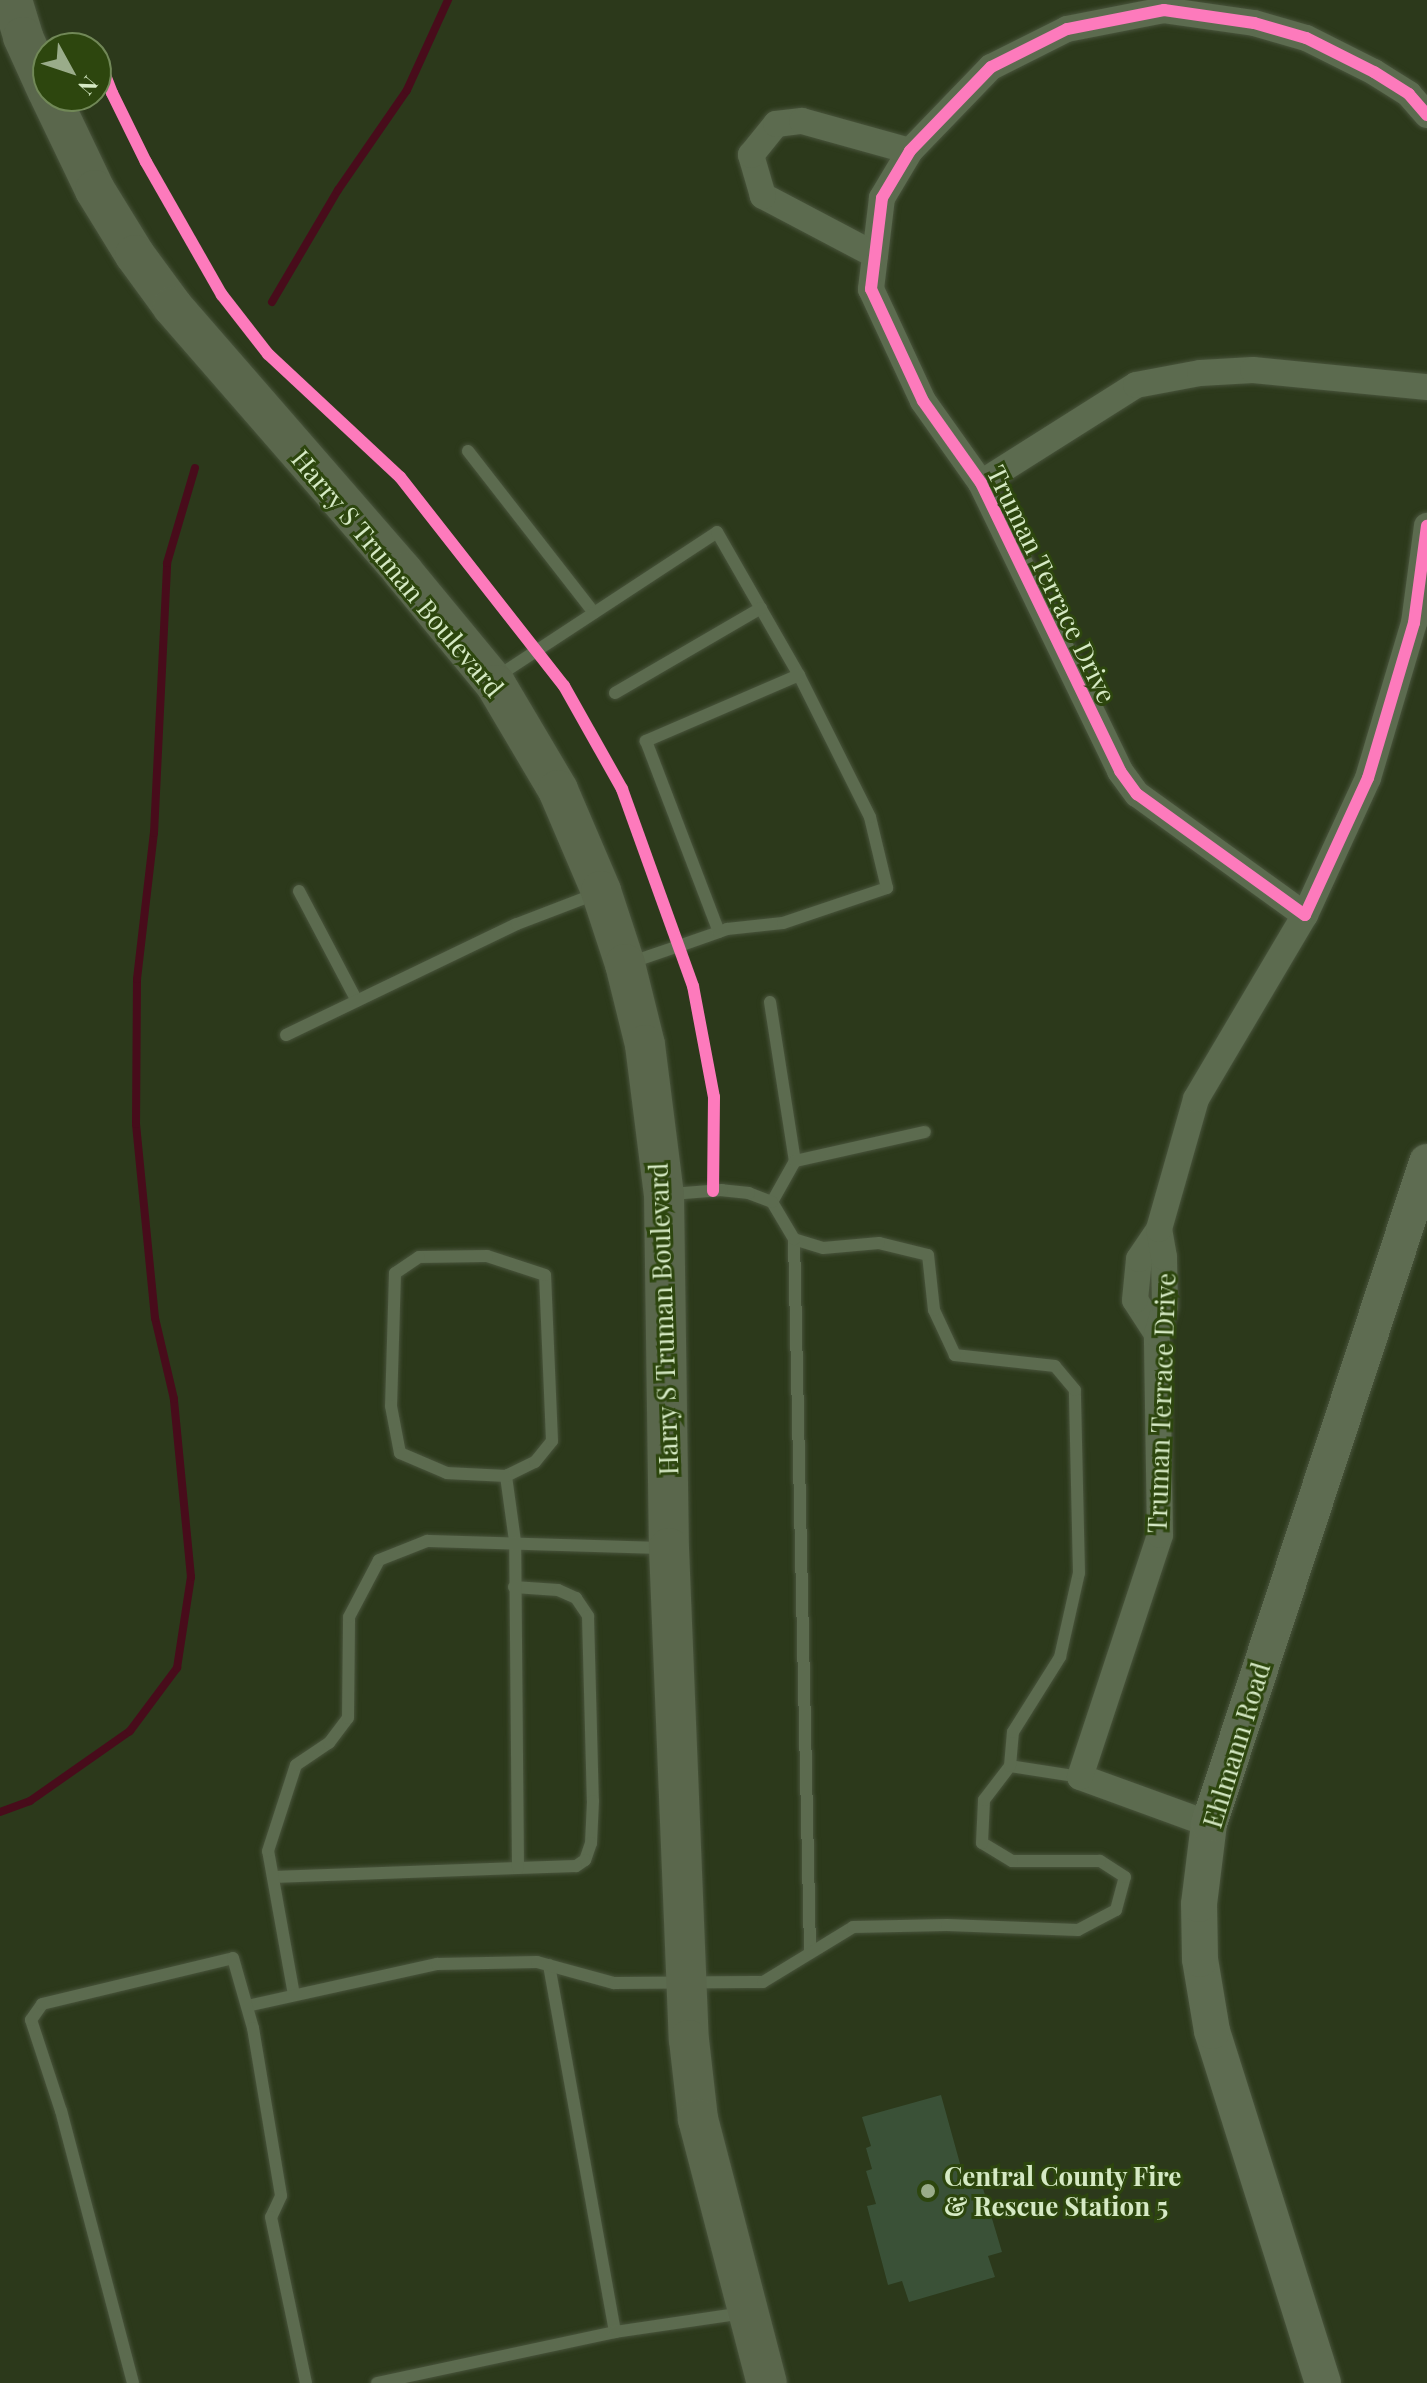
<!DOCTYPE html>
<style>
body{margin:0}
#map{position:relative;width:1427px;height:2383px;overflow:hidden;background:#2c391b;font-family:"Playfair Display",serif}
div>[style]{position:absolute}
.stream>*{height:8px;margin:-4px;padding:0 4px;transform-origin:4px;border-radius:4px;background:#480c1b}
.building>*{inset:0;background:#3a5137}
.roads{filter:drop-shadow(0 0 2px #49543c) drop-shadow(0 0 2px #49543c)}
.lane>*{height:12px;margin:-6px;padding:0 6px;transform-origin:6px;border-radius:6px;background:#5c6b4f}
.street>*{height:26px;margin:-13px;padding:0 13px;transform-origin:13px;border-radius:13px;background:#5c6b4f}
.secondary>*{height:36px;margin:-18px;padding:0 18px;transform-origin:18px;border-radius:18px;background:#5e6c51}
.primary>*{height:40px;margin:-20px;padding:0 20px;transform-origin:20px;border-radius:20px;background:#5a674c}
.cycleway>*{height:12px;margin:-6px;padding:0 6px;transform-origin:6px;border-radius:6px;background:#fd7abc}
.dots>*{width:22px;height:22px;translate:-50% -50%;box-sizing:border-box;border:4px solid #2d460e;border-radius:50%}
span{translate:-50% -50%;white-space:nowrap;text-align:center;line-height:1.15;-webkit-text-stroke:6px #2d460e;paint-order:stroke}
.street-label{font-size:26px;color:#d6eac5}
.poi-label{font-size:26px;color:#d6eac5;font-weight:700}
.left{translate:0 -50%;text-align:left}
.north{position:absolute;left:32px;top:32px;width:80px;height:80px;box-sizing:border-box;background:#2d460e;border:2px solid #718857;border-radius:50%;rotate:130deg;font-size:22px;font-weight:700;line-height:32px;text-align:center;color:#d6eac5}
.north::after{content:'';display:block;margin:auto;width:28px;height:36px;background:#9aac8a;clip-path:polygon(50% 0,100% 100%,50% 72%,0 100%)}
</style>
<div id="map">
<div class="stream">
<i style="left:272px;top:302px;width:130px;rotate:-59.5deg"></i>
<i style="left:338px;top:190px;width:121px;rotate:-55.4deg"></i>
<i style="left:407px;top:90px;width:99px;rotate:-65.5deg"></i>
<i style="left:0;top:1812px;width:32px;rotate:-20deg"></i>
<i style="left:30px;top:1801px;width:122px;rotate:-35deg"></i>
<i style="left:130px;top:1731px;width:79px;rotate:-53.3deg"></i>
<i style="left:177px;top:1668px;width:92px;rotate:-81.3deg"></i>
<i style="left:191px;top:1577px;width:179px;rotate:-95.5deg"></i>
<i style="left:174px;top:1399px;width:83px;rotate:-103.2deg"></i>
<i style="left:155px;top:1318px;width:195px;rotate:-95.6deg"></i>
<i style="left:136px;top:1124px;width:145px;rotate:-89.6deg"></i>
<i style="left:137px;top:979px;width:147px;rotate:-83.4deg"></i>
<i style="left:154px;top:833px;width:270px;rotate:-87.2deg"></i>
<i style="left:167px;top:563px;width:99px;rotate:-73.6deg"></i>
</div>
<div class="building">
<i style="clip-path:polygon(941px 2095px,964px 2178px,979px 2175px,1002px 2252px,988px 2256px,995px 2277px,909px 2302px,902px 2281px,888px 2285px,867px 2206px,876px 2204px,866px 2171px,872px 2169px,866px 2148px,871px 2146px,862px 2117px)"></i>
</div>
<div class="roads">
<div class="lane">
<i style="left:468px;top:451px;width:205px;rotate:52.1deg"></i>
<i style="left:498px;top:676px;width:262px;rotate:-33.3deg"></i>
<i style="left:717px;top:532px;width:165px;rotate:60.2deg"></i>
<i style="left:615px;top:693px;width:169px;rotate:-30.2deg"></i>
<i style="left:299px;top:891px;width:124px;rotate:62.2deg"></i>
<i style="left:629px;top:963px;width:53px;rotate:-18.8deg"></i>
<i style="left:679px;top:946px;width:42px;rotate:-19.3deg"></i>
<i style="left:719px;top:932px;width:9px;rotate:-21deg"></i>
<i style="left:727px;top:929px;width:56px;rotate:-6.1deg"></i>
<i style="left:783px;top:923px;width:110px;rotate:-18.6deg"></i>
<i style="left:887px;top:888px;width:73px;rotate:-103.5deg"></i>
<i style="left:870px;top:817px;width:159px;rotate:-116.6deg"></i>
<i style="left:799px;top:675px;width:167px;rotate:156.7deg"></i>
<i style="left:646px;top:741px;width:204px;rotate:69.1deg"></i>
<i style="left:770px;top:1002px;width:161px;rotate:81.1deg"></i>
<i style="left:795px;top:1161px;width:47px;rotate:119.3deg"></i>
<i style="left:286px;top:1035px;width:256px;rotate:-25.7deg"></i>
<i style="left:517px;top:924px;width:87px;rotate:-20.9deg"></i>
<i style="left:795px;top:1161px;width:133px;rotate:-12.6deg"></i>
<i style="left:794px;top:1239px;width:713px;rotate:88.71deg"></i>
<i style="left:514px;top:1587px;width:44px;rotate:3.9deg"></i>
<i style="left:558px;top:1590px;width:20px;rotate:24deg"></i>
<i style="left:576px;top:1598px;width:22px;rotate:56deg"></i>
<i style="left:588px;top:1616px;width:185px;rotate:88.5deg"></i>
<i style="left:593px;top:1801px;width:42px;rotate:92.7deg"></i>
<i style="left:591px;top:1843px;width:18px;rotate:109deg"></i>
<i style="left:585px;top:1860px;width:11px;rotate:146deg"></i>
<i style="left:576px;top:1866px;width:58px;rotate:178deg"></i>
<i style="left:1010px;top:1766px;width:71px;rotate:8.9deg"></i>
<i style="left:273px;top:1877px;width:245px;rotate:-2.1deg"></i>
<i style="left:518px;top:1868px;width:327px;rotate:-90.5deg"></i>
<i style="left:515px;top:1541px;width:66px;rotate:-97.9deg"></i>
<i style="left:506px;top:1476px;width:32px;rotate:-26deg"></i>
<i style="left:535px;top:1462px;width:27px;rotate:-51deg"></i>
<i style="left:552px;top:1441px;width:166px;rotate:-92.4deg"></i>
<i style="left:545px;top:1275px;width:61px;rotate:-161.9deg"></i>
<i style="left:487px;top:1256px;width:68px;rotate:179.2deg"></i>
<i style="left:419px;top:1257px;width:29px;rotate:146deg"></i>
<i style="left:395px;top:1273px;width:133px;rotate:91.7deg"></i>
<i style="left:391px;top:1406px;width:48px;rotate:79.2deg"></i>
<i style="left:400px;top:1453px;width:51px;rotate:23.1deg"></i>
<i style="left:447px;top:1473px;width:59px;rotate:2.9deg"></i>
<i style="left:549px;top:1965px;width:373px;rotate:79.8deg"></i>
<i style="left:294px;top:1995px;width:146px;rotate:-100.2deg"></i>
<i style="left:268px;top:1851px;width:90px;rotate:-72deg"></i>
<i style="left:296px;top:1765px;width:40px;rotate:-34deg"></i>
<i style="left:329px;top:1743px;width:31px;rotate:-53deg"></i>
<i style="left:348px;top:1718px;width:101px;rotate:-89.4deg"></i>
<i style="left:349px;top:1617px;width:64px;rotate:-62.2deg"></i>
<i style="left:379px;top:1560px;width:52px;rotate:-21.6deg"></i>
<i style="left:427px;top:1541px;width:236px;rotate:1.7deg"></i>
<i style="left:247px;top:2006px;width:195px;rotate:-12.5deg"></i>
<i style="left:437px;top:1964px;width:100px;rotate:-1.1deg"></i>
<i style="left:537px;top:1962px;width:80px;rotate:15.3deg"></i>
<i style="left:614px;top:1983px;width:149px;rotate:-0.4deg"></i>
<i style="left:763px;top:1982px;width:105px;rotate:-31.4deg"></i>
<i style="left:853px;top:1927px;width:94px;rotate:-1.2deg"></i>
<i style="left:947px;top:1925px;width:131px;rotate:2.2deg"></i>
<i style="left:1078px;top:1930px;width:43px;rotate:-27.8deg"></i>
<i style="left:1116px;top:1910px;width:34px;rotate:-75deg"></i>
<i style="left:1125px;top:1877px;width:30px;rotate:-147deg"></i>
<i style="left:1100px;top:1861px;width:88px;rotate:180deg"></i>
<i style="left:1012px;top:1861px;width:35px;rotate:-149deg"></i>
<i style="left:982px;top:1843px;width:43px;rotate:-87.3deg"></i>
<i style="left:984px;top:1800px;width:43px;rotate:-52.6deg"></i>
<i style="left:1010px;top:1766px;width:34px;rotate:-85deg"></i>
<i style="left:1013px;top:1732px;width:89px;rotate:-57.9deg"></i>
<i style="left:1060px;top:1657px;width:86px;rotate:-77.3deg"></i>
<i style="left:1079px;top:1573px;width:183px;rotate:-91.3deg"></i>
<i style="left:1075px;top:1390px;width:31px;rotate:-130deg"></i>
<i style="left:1055px;top:1366px;width:101px;rotate:-173.7deg"></i>
<i style="left:955px;top:1355px;width:50px;rotate:-115deg"></i>
<i style="left:934px;top:1310px;width:55px;rotate:-96.2deg"></i>
<i style="left:928px;top:1255px;width:50px;rotate:-166.2deg"></i>
<i style="left:879px;top:1243px;width:56px;rotate:174.9deg"></i>
<i style="left:823px;top:1248px;width:30px;rotate:-163deg"></i>
<i style="left:794px;top:1239px;width:43px;rotate:-120.7deg"></i>
<i style="left:772px;top:1202px;width:25px;rotate:-159deg"></i>
<i style="left:749px;top:1193px;width:27px;rotate:-174deg"></i>
<i style="left:722px;top:1190px;width:51px;rotate:175.5deg"></i>
<i style="left:133px;top:2383px;width:281px;rotate:-104.8deg"></i>
<i style="left:61px;top:2111px;width:96px;rotate:-108.2deg"></i>
<i style="left:31px;top:2020px;width:19px;rotate:-55deg"></i>
<i style="left:42px;top:2004px;width:196px;rotate:-13.5deg"></i>
<i style="left:233px;top:1958px;width:73px;rotate:74.1deg"></i>
<i style="left:253px;top:2028px;width:170px;rotate:80.5deg"></i>
<i style="left:281px;top:2196px;width:23px;rotate:115deg"></i>
<i style="left:271px;top:2217px;width:170px;rotate:78.1deg"></i>
<i style="left:377px;top:2383px;width:243px;rotate:-12.1deg"></i>
<i style="left:615px;top:2332px;width:129px;rotate:-8.4deg"></i>
</div>
<div class="street">
<i style="left:1427px;top:115px;width:28px;rotate:-131deg"></i>
<i style="left:1409px;top:94px;width:41px;rotate:-147.8deg"></i>
<i style="left:1374px;top:72px;width:76px;rotate:-153.4deg"></i>
<i style="left:1306px;top:38px;width:54px;rotate:-163.9deg"></i>
<i style="left:1254px;top:23px;width:91px;rotate:-171.8deg"></i>
<i style="left:1164px;top:10px;width:99px;rotate:168.9deg"></i>
<i style="left:1067px;top:29px;width:85px;rotate:153.4deg"></i>
<i style="left:991px;top:67px;width:117px;rotate:134deg"></i>
<i style="left:910px;top:151px;width:55px;rotate:120.8deg"></i>
<i style="left:882px;top:198px;width:92px;rotate:96.9deg"></i>
<i style="left:871px;top:289px;width:123px;rotate:65.1deg"></i>
<i style="left:923px;top:401px;width:100px;rotate:54.7deg"></i>
<i style="left:981px;top:483px;width:320px;rotate:64.2deg"></i>
<i style="left:1120px;top:771px;width:29px;rotate:54deg"></i>
<i style="left:1137px;top:794px;width:207px;rotate:35.8deg"></i>
<i style="left:1305px;top:915px;width:151px;rotate:-65.3deg"></i>
<i style="left:1368px;top:778px;width:162px;rotate:-73.5deg"></i>
<i style="left:1414px;top:623px;width:98px;rotate:-82.4deg"></i>
<i style="left:875px;top:255px;width:127px;rotate:-152.2deg"></i>
<i style="left:763px;top:196px;width:43px;rotate:-106.3deg"></i>
<i style="left:751px;top:155px;width:40px;rotate:-51deg"></i>
<i style="left:776px;top:124px;width:26px;rotate:-7deg"></i>
<i style="left:802px;top:121px;width:112px;rotate:15.5deg"></i>
<i style="left:981px;top:483px;width:183px;rotate:-32.3deg"></i>
<i style="left:1136px;top:385px;width:65px;rotate:-10.6deg"></i>
<i style="left:1200px;top:373px;width:53px;rotate:-3.2deg"></i>
<i style="left:1253px;top:370px;width:175px;rotate:5.6deg"></i>
<i style="left:1157px;top:1334px;width:40px;rotate:-122.9deg"></i>
<i style="left:1135px;top:1300px;width:41px;rotate:-84.4deg"></i>
<i style="left:1139px;top:1259px;width:36px;rotate:-56deg"></i>
<i style="left:1209px;top:1824px;width:137px;rotate:-160deg"></i>
<i style="left:1080px;top:1777px;width:255px;rotate:-71.7deg"></i>
<i style="left:1160px;top:1535px;width:201px;rotate:-90.9deg"></i>
<i style="left:1157px;top:1334px;width:29px;rotate:-74deg"></i>
<i style="left:1165px;top:1306px;width:49px;rotate:-91.2deg"></i>
<i style="left:1164px;top:1257px;width:28px;rotate:-100deg"></i>
<i style="left:1159px;top:1229px;width:135px;rotate:-74.1deg"></i>
<i style="left:1196px;top:1099px;width:214px;rotate:-59.4deg"></i>
</div>
<div class="secondary">
<i style="left:1323px;top:2383px;width:369px;rotate:-107.5deg"></i>
<i style="left:1212px;top:2031px;width:73px;rotate:-99.5deg"></i>
<i style="left:1200px;top:1959px;width:55px;rotate:-91deg"></i>
<i style="left:1199px;top:1904px;width:81px;rotate:-82.9deg"></i>
<i style="left:1209px;top:1824px;width:697px;rotate:-71.77deg"></i>
</div>
<div class="primary">
<i style="left:12px;top:0;width:39px;rotate:73deg"></i>
<i style="left:23px;top:37px;width:60px;rotate:65.6deg"></i>
<i style="left:50px;top:96px;width:104px;rotate:64.4deg"></i>
<i style="left:95px;top:190px;width:76px;rotate:58.4deg"></i>
<i style="left:135px;top:255px;width:64px;rotate:53.8deg"></i>
<i style="left:173px;top:307px;width:351px;rotate:49deg"></i>
<i style="left:403px;top:572px;width:146px;rotate:50.5deg"></i>
<i style="left:496px;top:685px;width:122px;rotate:59.4deg"></i>
<i style="left:558px;top:790px;width:110px;rotate:66.9deg"></i>
<i style="left:601px;top:891px;width:77px;rotate:71.8deg"></i>
<i style="left:625px;top:964px;width:83px;rotate:76.1deg"></i>
<i style="left:645px;top:1045px;width:151px;rotate:82.8deg"></i>
<i style="left:664px;top:1195px;width:353px;rotate:89.2deg"></i>
<i style="left:669px;top:1548px;width:492px;rotate:87.7deg"></i>
<i style="left:689px;top:2040px;width:80px;rotate:83.5deg"></i>
<i style="left:698px;top:2119px;width:273px;rotate:75.4deg"></i>
</div>
</div>
<div class="cycleway">
<i style="left:96px;top:52px;width:44px;rotate:68.7deg"></i>
<i style="left:112px;top:93px;width:77px;rotate:63.8deg"></i>
<i style="left:146px;top:162px;width:153px;rotate:60.3deg"></i>
<i style="left:222px;top:295px;width:75px;rotate:52.1deg"></i>
<i style="left:268px;top:354px;width:180px;rotate:43deg"></i>
<i style="left:400px;top:477px;width:266px;rotate:51.9deg"></i>
<i style="left:564px;top:686px;width:118px;rotate:60.6deg"></i>
<i style="left:622px;top:789px;width:209px;rotate:70.2deg"></i>
<i style="left:693px;top:986px;width:113px;rotate:79.3deg"></i>
<i style="left:714px;top:1097px;width:94px;rotate:90.6deg"></i>
<i style="left:1427px;top:115px;width:28px;rotate:-131deg"></i>
<i style="left:1409px;top:94px;width:41px;rotate:-147.8deg"></i>
<i style="left:1374px;top:72px;width:76px;rotate:-153.4deg"></i>
<i style="left:1306px;top:38px;width:54px;rotate:-163.9deg"></i>
<i style="left:1254px;top:23px;width:91px;rotate:-171.8deg"></i>
<i style="left:1164px;top:10px;width:99px;rotate:168.9deg"></i>
<i style="left:1067px;top:29px;width:85px;rotate:153.4deg"></i>
<i style="left:991px;top:67px;width:117px;rotate:134deg"></i>
<i style="left:910px;top:151px;width:55px;rotate:120.8deg"></i>
<i style="left:882px;top:198px;width:92px;rotate:96.9deg"></i>
<i style="left:871px;top:289px;width:123px;rotate:65.1deg"></i>
<i style="left:923px;top:401px;width:100px;rotate:54.7deg"></i>
<i style="left:981px;top:483px;width:320px;rotate:64.2deg"></i>
<i style="left:1120px;top:771px;width:29px;rotate:54deg"></i>
<i style="left:1137px;top:794px;width:207px;rotate:35.8deg"></i>
<i style="left:1305px;top:915px;width:151px;rotate:-65.3deg"></i>
<i style="left:1368px;top:778px;width:162px;rotate:-73.5deg"></i>
<i style="left:1414px;top:623px;width:98px;rotate:-82.4deg"></i>
</div>
<div class="dots">
<i style="left:928px;top:2191px;background:#9aac8a"></i>
</div>
<div class="street-label">
<span style="left:398px;top:573px;rotate:50deg">Harry S Truman Boulevard</span>
<span style="left:1052px;top:584px;rotate:64deg">Truman Terrace Drive</span>
<span style="left:663px;top:1319px;rotate:-92deg">Harry S Truman Boulevard</span>
<span style="left:1161px;top:1403px;rotate:-88deg">Truman Terrace Drive</span>
<span style="left:1236px;top:1745px;rotate:-73deg">Ehlmann Road</span>
</div>
<div class="poi-label">
<span class="left" style="left:944px;top:2191px">Central County Fire<br>&amp; Rescue Station 5</span>
</div>
<div class="north">N</div>
</div>
